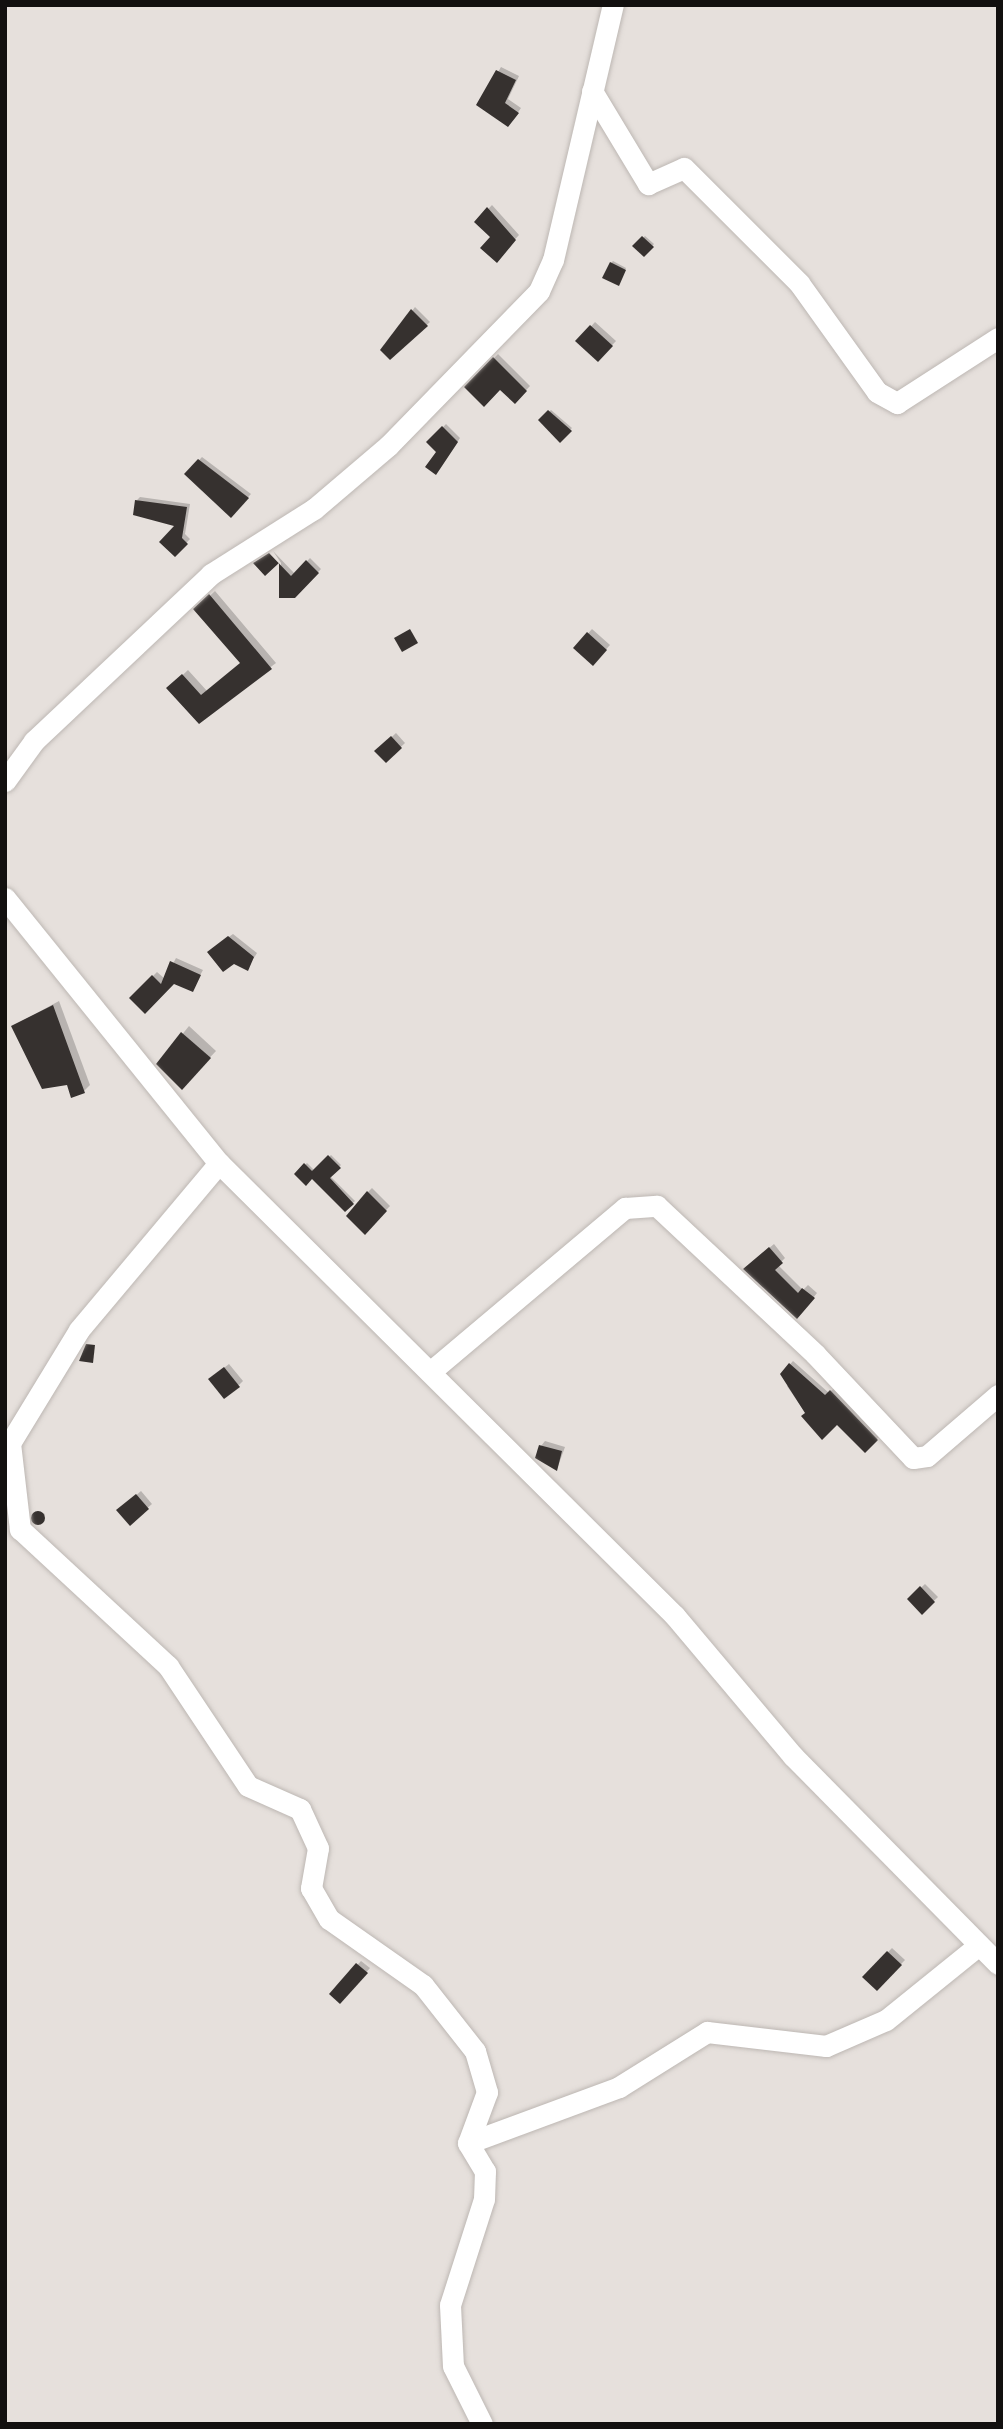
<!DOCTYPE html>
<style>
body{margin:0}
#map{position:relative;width:1003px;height:2429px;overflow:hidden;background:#e6e0dc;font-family:"Space Grotesk",sans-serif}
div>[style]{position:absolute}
.shadow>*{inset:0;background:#0003}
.building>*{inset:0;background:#36312f}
.round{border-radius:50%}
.roads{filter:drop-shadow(0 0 2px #bdb7b3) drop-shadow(0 0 2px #bdb7b3)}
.minor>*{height:21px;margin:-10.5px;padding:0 10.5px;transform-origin:10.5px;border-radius:10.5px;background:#fff}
span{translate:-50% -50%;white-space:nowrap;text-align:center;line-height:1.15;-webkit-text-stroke:7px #e6e0dc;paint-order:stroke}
.frame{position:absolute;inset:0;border:7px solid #12100f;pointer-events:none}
</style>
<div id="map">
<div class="shadow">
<i style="clip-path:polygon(501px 67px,519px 76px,508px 99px,521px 108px,512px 121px,479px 104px)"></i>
<i style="clip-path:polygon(492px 205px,519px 235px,496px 260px,492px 237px,476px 222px)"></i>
<i style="clip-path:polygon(645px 236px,654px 244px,644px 255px,635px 246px)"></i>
<i style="clip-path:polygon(613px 261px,626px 268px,620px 282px,611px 263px)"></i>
<i style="clip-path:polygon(415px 307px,430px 322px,390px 358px,412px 311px)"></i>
<i style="clip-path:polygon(595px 322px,616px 341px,598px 360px,578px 341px)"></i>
<i style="clip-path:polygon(498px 354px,530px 386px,515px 402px,500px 387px,466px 387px)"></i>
<i style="clip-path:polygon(551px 410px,572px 428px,560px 440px,541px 420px)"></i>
<i style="clip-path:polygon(446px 424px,460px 438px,439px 470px,439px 452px,429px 442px)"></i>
<i style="clip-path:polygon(202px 457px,251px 494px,231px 516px,186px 474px)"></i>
<i style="clip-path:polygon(140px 497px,190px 504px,185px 534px,190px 539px,175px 555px,178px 525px,137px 500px)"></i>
<i style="clip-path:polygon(273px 551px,295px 574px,310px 558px,321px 569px,295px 596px,281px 596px,281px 563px)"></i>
<i style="clip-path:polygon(215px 591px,276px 663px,199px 721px,169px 688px,188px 670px,207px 691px,242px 663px,196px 609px)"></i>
<i style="clip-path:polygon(592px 629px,610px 645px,593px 664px,575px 648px)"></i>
<i style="clip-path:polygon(396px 733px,405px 743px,386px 761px,377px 751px)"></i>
<i style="clip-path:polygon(233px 934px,257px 953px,247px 969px,213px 948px)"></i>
<i style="clip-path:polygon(176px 958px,203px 970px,192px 990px,174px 982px,131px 998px,157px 972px,165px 979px)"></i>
<i style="clip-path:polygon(59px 1001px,90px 1085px,84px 1091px,13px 1026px)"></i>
<i style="clip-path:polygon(189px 1026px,216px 1051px,182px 1087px,158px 1064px)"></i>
<i style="clip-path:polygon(331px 1155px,341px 1165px,330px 1176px,355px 1201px,345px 1210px,312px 1177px,296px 1174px,307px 1163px,315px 1171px)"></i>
<i style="clip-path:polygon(372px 1188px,390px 1206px,365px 1232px,368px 1192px)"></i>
<i style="clip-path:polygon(774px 1244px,785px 1258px,778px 1265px,803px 1290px,808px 1285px,817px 1293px,801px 1313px,749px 1265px)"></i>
<i style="clip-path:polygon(793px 1361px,829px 1393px,834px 1388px,880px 1436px,865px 1450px,837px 1423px,822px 1437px,787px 1386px,792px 1382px,782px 1373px)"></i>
<i style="clip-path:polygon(229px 1364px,243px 1381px,239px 1385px,215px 1375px)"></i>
<i style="clip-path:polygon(545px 1441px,565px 1447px,557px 1469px,541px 1446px)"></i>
<i style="clip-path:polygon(141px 1491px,152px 1504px,130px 1523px,119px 1510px)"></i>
<i style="clip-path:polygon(37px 1511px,45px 1514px,38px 1523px,35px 1522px)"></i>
<i style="clip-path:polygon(925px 1584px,938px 1597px,922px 1612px,909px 1599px)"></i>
<i style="clip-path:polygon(892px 1948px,905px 1960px,877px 1989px,864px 1977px)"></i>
<i style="clip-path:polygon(361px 1961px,370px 1968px,340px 2002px,331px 1994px)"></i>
</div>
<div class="building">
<i style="clip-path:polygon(496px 70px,516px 80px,505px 103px,519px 113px,508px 127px,476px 105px)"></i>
<i style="clip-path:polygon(487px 207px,516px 240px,497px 263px,480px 248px,490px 237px,474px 222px)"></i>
<i style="clip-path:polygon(642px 236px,654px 247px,644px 257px,632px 246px)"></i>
<i style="clip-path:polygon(610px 262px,626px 270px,619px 286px,602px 278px)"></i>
<i style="clip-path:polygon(411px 309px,428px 326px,390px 360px,380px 350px)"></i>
<i style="clip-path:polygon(590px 325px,613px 346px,598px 362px,575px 341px)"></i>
<i style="clip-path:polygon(493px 357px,527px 391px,515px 404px,500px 390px,484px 407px,464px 387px)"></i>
<i style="clip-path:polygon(548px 410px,572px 431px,560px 443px,538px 420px)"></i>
<i style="clip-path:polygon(442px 426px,458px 442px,436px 475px,425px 467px,436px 452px,426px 442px)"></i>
<i style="clip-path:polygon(198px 459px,249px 498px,231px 518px,184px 474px)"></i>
<i style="clip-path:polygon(135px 500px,187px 507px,182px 538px,188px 544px,175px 557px,159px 542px,174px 526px,133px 515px)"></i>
<i style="clip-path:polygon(269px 553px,291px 576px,306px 560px,319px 573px,295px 598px,279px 598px,279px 563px,265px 576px,253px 563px)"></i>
<i style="clip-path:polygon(209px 594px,272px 669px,199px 724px,166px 688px,182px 674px,201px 695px,240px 663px,193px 609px)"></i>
<i style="clip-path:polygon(410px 629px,418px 643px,402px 652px,394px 638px)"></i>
<i style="clip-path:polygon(587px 632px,607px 650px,593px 666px,573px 648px)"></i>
<i style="clip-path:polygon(391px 736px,402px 748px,386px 763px,374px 751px)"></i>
<i style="clip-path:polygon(228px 936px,254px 957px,248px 971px,234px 964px,223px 972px,207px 952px)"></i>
<i style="clip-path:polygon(170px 961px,201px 975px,193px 992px,174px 984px,145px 1014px,129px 998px,152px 975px,161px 984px)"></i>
<i style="clip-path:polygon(53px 1005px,85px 1093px,71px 1098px,67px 1085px,42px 1089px,11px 1026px)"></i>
<i style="clip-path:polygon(181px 1032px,211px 1058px,182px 1090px,156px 1064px)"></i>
<i style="clip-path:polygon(328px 1155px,341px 1168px,330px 1178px,354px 1204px,345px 1212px,312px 1179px,306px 1186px,294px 1174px,304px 1163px,312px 1171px)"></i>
<i style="clip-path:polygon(367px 1191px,387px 1211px,365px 1235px,346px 1216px)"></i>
<i style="clip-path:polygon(769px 1247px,783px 1263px,775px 1270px,798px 1293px,802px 1288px,815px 1298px,797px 1319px,743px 1269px)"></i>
<i style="clip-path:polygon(86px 1344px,95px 1345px,93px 1363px,79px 1361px)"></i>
<i style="clip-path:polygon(789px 1363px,825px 1395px,830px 1390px,878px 1440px,865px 1453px,837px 1425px,822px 1440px,801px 1416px,805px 1413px,780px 1374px)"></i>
<i style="clip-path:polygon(224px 1367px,240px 1387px,224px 1399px,208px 1379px)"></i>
<i style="clip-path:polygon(539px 1445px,562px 1451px,557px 1471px,535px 1458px)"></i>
<i style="clip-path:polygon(136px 1494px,149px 1509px,130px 1526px,116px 1510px)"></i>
<i class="round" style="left:31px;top:1511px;width:14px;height:14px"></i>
<i style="clip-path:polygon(920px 1586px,935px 1602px,922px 1615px,907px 1599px)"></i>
<i style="clip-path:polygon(887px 1951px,902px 1965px,877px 1991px,862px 1977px)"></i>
<i style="clip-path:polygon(356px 1963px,368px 1973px,340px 2004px,329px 1994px)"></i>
</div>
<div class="roads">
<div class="minor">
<i style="left:592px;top:91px;width:109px;rotate:58.9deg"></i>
<i style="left:648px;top:184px;width:39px;rotate:-24deg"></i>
<i style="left:684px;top:168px;width:163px;rotate:45deg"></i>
<i style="left:799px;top:283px;width:134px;rotate:54.4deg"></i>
<i style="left:877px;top:392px;width:23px;rotate:29deg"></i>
<i style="left:897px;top:403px;width:120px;rotate:-32.8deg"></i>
<i style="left:5px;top:781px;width:49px;rotate:-54.1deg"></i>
<i style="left:34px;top:741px;width:243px;rotate:-43.3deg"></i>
<i style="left:211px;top:574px;width:122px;rotate:-32.3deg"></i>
<i style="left:314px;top:509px;width:97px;rotate:-40.4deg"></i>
<i style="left:388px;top:446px;width:216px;rotate:-45.7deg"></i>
<i style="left:539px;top:291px;width:34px;rotate:-66deg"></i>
<i style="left:553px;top:260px;width:262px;rotate:-76.8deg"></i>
<i style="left:5px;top:898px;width:341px;rotate:51.1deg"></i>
<i style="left:219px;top:1163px;width:643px;rotate:44.81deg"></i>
<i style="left:675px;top:1616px;width:183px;rotate:49.9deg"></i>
<i style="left:793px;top:1756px;width:292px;rotate:45.4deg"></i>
<i style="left:219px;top:1163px;width:218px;rotate:130deg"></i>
<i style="left:79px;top:1330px;width:132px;rotate:121.4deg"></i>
<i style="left:10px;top:1443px;width:87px;rotate:83.4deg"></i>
<i style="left:20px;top:1529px;width:202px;rotate:42.8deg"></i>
<i style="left:168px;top:1666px;width:144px;rotate:56.3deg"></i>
<i style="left:248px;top:1786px;width:57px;rotate:23.9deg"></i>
<i style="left:300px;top:1809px;width:43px;rotate:65.2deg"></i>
<i style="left:318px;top:1848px;width:41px;rotate:99.9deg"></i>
<i style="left:311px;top:1888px;width:36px;rotate:60deg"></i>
<i style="left:329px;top:1919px;width:115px;rotate:35.1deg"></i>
<i style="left:423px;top:1985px;width:84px;rotate:51.8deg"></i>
<i style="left:475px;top:2051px;width:43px;rotate:73.7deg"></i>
<i style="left:487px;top:2092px;width:54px;rotate:110.4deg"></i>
<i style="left:468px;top:2143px;width:33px;rotate:59deg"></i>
<i style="left:485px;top:2171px;width:28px;rotate:92deg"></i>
<i style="left:484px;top:2199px;width:111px;rotate:107.8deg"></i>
<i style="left:450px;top:2305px;width:61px;rotate:87.2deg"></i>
<i style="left:453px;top:2366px;width:65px;rotate:63.4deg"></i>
<i style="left:430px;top:1372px;width:255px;rotate:-40.1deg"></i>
<i style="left:625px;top:1208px;width:32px;rotate:-4deg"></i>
<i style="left:657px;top:1206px;width:216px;rotate:43.1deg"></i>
<i style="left:815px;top:1354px;width:143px;rotate:46.7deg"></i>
<i style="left:913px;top:1458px;width:14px;rotate:-8deg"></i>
<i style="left:927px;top:1456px;width:94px;rotate:-40.7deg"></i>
<i style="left:468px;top:2143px;width:161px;rotate:-20.3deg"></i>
<i style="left:619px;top:2087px;width:104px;rotate:-32deg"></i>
<i style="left:707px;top:2032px;width:120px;rotate:6.7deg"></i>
<i style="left:826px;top:2046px;width:65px;rotate:-23.4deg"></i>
<i style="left:886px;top:2020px;width:119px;rotate:-38.9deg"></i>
</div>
</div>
<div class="frame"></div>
</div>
